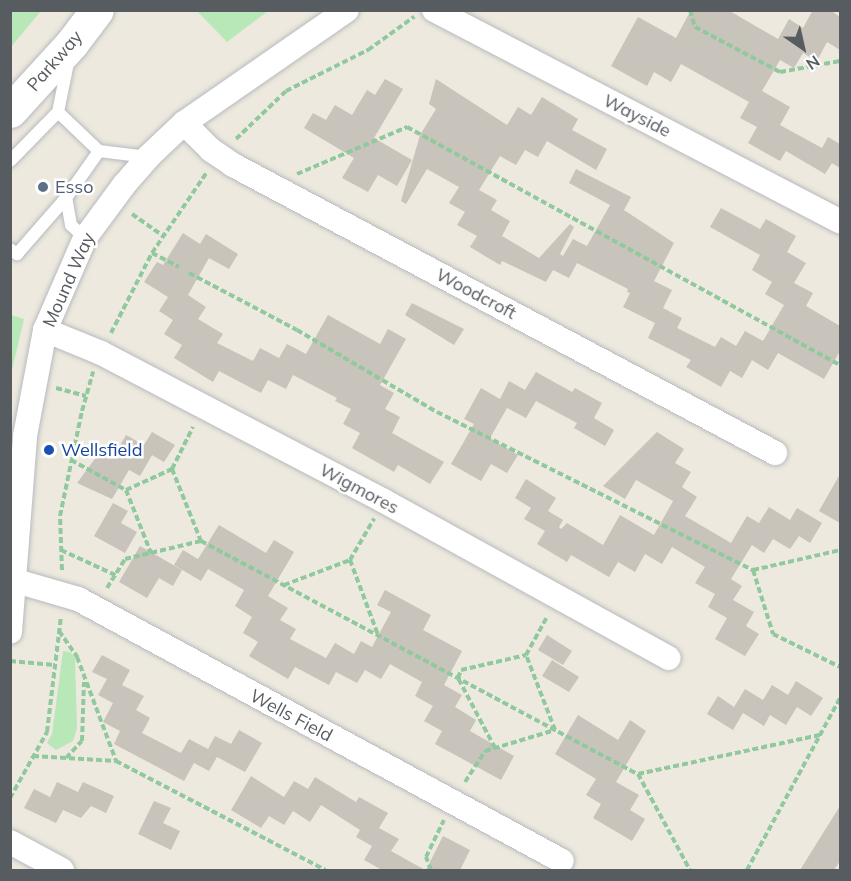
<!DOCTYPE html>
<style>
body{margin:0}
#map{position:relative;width:851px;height:881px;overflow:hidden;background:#ede9de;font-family:Mulish,sans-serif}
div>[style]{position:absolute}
.green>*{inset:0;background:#b8e8b7}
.building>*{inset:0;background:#c8c3bb}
.path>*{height:4px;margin-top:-2px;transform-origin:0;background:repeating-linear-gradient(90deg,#90c99e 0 6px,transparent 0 9px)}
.roads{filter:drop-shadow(0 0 2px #b7babf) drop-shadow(0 0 2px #b7babf)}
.lane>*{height:12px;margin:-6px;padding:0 6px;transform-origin:6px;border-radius:6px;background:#fff}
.street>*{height:24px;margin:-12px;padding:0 12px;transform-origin:12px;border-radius:12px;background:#fff}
.secondary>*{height:33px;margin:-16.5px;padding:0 16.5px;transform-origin:16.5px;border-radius:16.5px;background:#fff}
.dots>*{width:16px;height:16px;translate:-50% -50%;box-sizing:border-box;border:3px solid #fff;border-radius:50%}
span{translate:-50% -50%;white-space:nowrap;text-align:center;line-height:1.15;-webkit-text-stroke:5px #fff;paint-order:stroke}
.street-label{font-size:18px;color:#575c61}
.service-label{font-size:18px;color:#4e5e75}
.left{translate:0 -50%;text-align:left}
.transit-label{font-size:18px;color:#164399}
.frame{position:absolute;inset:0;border:12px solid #575c61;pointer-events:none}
.north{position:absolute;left:773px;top:18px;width:60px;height:60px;-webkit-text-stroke:4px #fff;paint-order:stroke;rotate:146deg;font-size:16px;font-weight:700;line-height:24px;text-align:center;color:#575c61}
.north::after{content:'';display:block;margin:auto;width:21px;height:27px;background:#575c61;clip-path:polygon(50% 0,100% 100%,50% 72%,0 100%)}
</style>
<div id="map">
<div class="green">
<i style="clip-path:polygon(11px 10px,41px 11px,11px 47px,10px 11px)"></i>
<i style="clip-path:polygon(197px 11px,268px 11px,227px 42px)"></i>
<i style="clip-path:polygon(11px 315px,24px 319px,11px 374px,10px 315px)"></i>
<i style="clip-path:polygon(63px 651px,70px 652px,75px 657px,77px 728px,73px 741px,56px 750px,47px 743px,52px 734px)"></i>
</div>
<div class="building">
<i style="clip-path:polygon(691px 10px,728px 10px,778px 39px,789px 19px,803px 28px,813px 10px,830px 10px,840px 17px,840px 50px,827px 42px,817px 61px,803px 53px,794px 68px,780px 60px,762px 91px,790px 107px,780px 125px,822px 148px,828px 137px,840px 144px,840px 168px,832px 163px,825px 174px,786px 151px,780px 161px,748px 143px,757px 127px,740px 118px,749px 102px,681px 64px,671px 82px,654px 72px,647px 86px,611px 66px,638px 17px,676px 38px)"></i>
<i style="clip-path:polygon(385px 79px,403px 89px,374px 138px,412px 160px,397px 186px,378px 175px,368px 192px,342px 178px,354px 158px,304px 128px,313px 113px,326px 120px,335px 105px,352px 115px,367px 90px,375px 95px)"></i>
<i style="clip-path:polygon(436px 79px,507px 125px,518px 107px,531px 115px,542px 97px,578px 119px,572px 130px,607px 149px,596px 170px,547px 141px,538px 157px,525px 150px,516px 165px,500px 156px,479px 190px,497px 200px,491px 210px,510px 221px,502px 236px,539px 258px,570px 224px,574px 227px,560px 254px,563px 256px,573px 239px,587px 246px,610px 205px,569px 183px,576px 169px,631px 197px,624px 210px,674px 243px,654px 281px,672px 290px,663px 308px,682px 318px,677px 328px,715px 347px,721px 337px,736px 346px,745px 331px,763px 341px,784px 305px,765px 294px,772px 282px,752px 270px,760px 255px,710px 227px,721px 208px,760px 229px,766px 219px,796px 236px,787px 252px,806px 263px,794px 283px,813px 293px,806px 306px,840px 326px,840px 351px,824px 379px,778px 353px,768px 370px,752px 360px,742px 378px,730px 371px,721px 387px,686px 367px,691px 360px,648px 338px,655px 323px,623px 307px,630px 293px,627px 292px,628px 289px,577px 263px,569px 278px,553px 270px,546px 282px,502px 261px,500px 265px,470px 247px,477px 236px,457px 225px,465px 212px,449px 203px,459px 187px,427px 169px,406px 204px,401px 201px,420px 135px,436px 109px,429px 104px)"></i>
<i style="clip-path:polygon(183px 233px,200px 244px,206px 234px,238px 254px,229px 269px,209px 258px,188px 295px,206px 307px,198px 319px,223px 334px,217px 343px,253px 361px,260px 348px,279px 358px,287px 344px,306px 354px,328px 315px,380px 344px,388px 329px,406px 339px,380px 385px,394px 393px,385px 409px,400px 417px,392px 433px,444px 462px,430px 484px,398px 465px,394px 472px,352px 448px,360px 433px,343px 424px,351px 409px,335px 401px,337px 398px,293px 375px,286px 389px,268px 380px,261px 393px,219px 371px,213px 382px,174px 358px,182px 345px,164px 334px,173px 320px,159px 311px,168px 297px,144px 282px,157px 262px,163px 265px)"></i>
<i style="clip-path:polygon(412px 303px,464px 329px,454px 345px,405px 315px)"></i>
<i style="clip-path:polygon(536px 372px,572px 392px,575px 388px,602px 403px,594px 418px,614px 430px,605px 446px,574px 428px,577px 423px,536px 401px,526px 418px,507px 408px,490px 438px,518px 455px,507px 473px,491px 464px,481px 481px,451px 464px,474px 424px,464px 419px,481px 388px,500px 399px,509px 381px,525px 390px)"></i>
<i style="clip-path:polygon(152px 432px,175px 445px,164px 462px,152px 455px,140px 476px,129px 470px,112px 499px,77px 483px,103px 448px,115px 454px,126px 435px,144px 445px)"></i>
<i style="clip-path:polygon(657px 432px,684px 449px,675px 463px,691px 472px,682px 487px,697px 497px,685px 516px,731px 543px,747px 516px,759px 523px,769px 507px,790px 520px,797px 508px,822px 523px,810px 543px,799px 536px,790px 549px,773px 539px,764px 553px,752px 545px,731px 579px,742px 586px,733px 600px,754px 612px,746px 626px,759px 634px,745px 656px,715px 639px,727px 618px,708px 607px,715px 594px,695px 583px,705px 567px,672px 547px,662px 564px,645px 554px,635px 572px,618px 562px,609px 577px,571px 555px,567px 562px,537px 544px,545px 531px,524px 519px,531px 508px,515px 498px,526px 479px,556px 498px,548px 511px,563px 520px,559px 527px,561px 529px,567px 523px,603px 545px,620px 515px,654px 535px,677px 494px,673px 501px,636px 480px,625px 499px,603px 486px)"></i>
<i style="clip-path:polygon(840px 474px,840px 523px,819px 511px)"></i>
<i style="clip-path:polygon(113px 503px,128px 511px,121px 523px,137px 532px,125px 553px,94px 536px)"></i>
<i style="clip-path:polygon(219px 525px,266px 553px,274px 540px,294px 552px,268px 596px,288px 608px,280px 620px,296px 629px,290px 639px,326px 658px,335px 643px,354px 654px,361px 641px,372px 647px,391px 612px,377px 605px,385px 590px,431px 615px,423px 630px,412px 624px,462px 651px,444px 685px,462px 695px,455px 707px,476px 720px,470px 731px,514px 756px,501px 780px,435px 744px,442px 731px,424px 721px,433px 706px,415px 696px,422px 682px,390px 664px,381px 679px,365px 670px,357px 683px,336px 672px,329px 685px,295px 667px,288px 679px,249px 656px,258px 642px,243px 633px,252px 617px,235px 606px,244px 590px,208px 569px,201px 581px,174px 565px,183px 550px,198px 559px)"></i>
<i style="clip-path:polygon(140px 546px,182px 570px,173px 586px,159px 578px,147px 598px,119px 582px)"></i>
<i style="clip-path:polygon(547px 635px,572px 651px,563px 665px,538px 650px)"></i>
<i style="clip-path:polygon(102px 655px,130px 670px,122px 685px,144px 696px,136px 710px,150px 718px,142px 733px,181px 753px,189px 739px,208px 749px,215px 736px,231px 744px,239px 730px,262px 743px,245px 772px,217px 757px,209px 771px,194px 763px,184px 781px,114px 744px,120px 731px,103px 722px,113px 703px,98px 695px,107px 679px,92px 672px)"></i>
<i style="clip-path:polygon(552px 660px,579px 677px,569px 692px,542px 676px)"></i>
<i style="clip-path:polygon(796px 681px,823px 698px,811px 716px,797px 707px,786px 725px,770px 715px,764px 726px,743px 713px,733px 730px,707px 714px,718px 696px,734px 707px,745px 689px,763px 700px,772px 685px,788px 695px)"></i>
<i style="clip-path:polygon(578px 715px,618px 740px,630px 720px,646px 731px,616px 782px,639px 795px,630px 810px,645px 819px,632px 841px,593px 818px,601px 804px,586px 795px,596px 779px,555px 754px)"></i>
<i style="clip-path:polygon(251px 776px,284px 797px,294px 781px,308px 789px,315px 777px,356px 802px,359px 797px,388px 813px,379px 828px,399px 839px,391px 851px,425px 870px,382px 870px,364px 860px,372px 846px,356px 837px,360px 830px,321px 805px,310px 822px,293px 811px,284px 825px,269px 816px,261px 828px,231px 810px)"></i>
<i style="clip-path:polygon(57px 782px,78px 792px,83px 782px,114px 796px,106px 813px,91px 806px,81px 818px,63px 810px,56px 823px,24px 808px,34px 789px,50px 797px)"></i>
<i style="clip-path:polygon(154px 801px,171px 808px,163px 823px,180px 831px,171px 850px,138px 834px)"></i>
<i style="clip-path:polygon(840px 806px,840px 861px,834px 870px,800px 870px)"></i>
<i style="clip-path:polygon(443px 836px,470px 850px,460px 870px,426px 870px)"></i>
</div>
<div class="path">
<i style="left:690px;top:10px;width:18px;rotate:74deg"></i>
<i style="left:695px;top:27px;width:96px;rotate:27.9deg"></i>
<i style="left:780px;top:72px;width:61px;rotate:-10.4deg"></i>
<i style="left:236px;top:139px;width:69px;rotate:-43.8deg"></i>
<i style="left:286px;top:91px;width:92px;rotate:-26.6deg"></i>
<i style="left:368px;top:50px;width:57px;rotate:-35.7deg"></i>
<i style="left:297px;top:174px;width:120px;rotate:-23.1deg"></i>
<i style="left:407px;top:127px;width:494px;rotate:28.8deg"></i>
<i style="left:132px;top:214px;width:38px;rotate:35deg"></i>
<i style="left:152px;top:253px;width:30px;rotate:27deg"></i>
<i style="left:189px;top:273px;width:122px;rotate:27.8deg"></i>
<i style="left:297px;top:330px;width:162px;rotate:30.4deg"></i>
<i style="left:437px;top:412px;width:353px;rotate:26.6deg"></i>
<i style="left:753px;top:570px;width:89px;rotate:-12.9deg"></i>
<i style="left:111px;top:333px;width:90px;rotate:-62.9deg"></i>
<i style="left:152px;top:253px;width:98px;rotate:-55.8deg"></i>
<i style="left:56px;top:388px;width:31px;rotate:15deg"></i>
<i style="left:71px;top:460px;width:63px;rotate:28.6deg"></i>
<i style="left:126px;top:490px;width:68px;rotate:68.4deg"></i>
<i style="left:172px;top:469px;width:47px;rotate:-63.4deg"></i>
<i style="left:126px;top:490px;width:51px;rotate:-24.5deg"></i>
<i style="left:172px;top:469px;width:78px;rotate:68.1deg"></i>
<i style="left:61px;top:550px;width:60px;rotate:24.8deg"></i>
<i style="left:350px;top:560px;width:48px;rotate:-59.7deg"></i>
<i style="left:62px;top:570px;width:54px;rotate:-92.1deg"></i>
<i style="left:60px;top:516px;width:107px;rotate:-78.2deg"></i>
<i style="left:82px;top:411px;width:41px;rotate:-74.2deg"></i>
<i style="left:753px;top:570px;width:67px;rotate:72.6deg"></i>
<i style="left:773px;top:634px;width:75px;rotate:26.2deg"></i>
<i style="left:284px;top:585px;width:71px;rotate:-20.7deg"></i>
<i style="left:350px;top:560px;width:80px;rotate:69.5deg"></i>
<i style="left:107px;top:588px;width:34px;rotate:-58deg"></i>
<i style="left:125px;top:559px;width:78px;rotate:-13.3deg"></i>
<i style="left:201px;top:541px;width:495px;rotate:28.1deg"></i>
<i style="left:638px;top:774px;width:186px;rotate:-12.1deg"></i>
<i style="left:59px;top:631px;width:32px;rotate:55deg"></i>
<i style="left:77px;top:657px;width:111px;rotate:69.4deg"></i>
<i style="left:10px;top:661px;width:45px;rotate:5.1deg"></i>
<i style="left:495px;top:748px;width:79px;rotate:-117.9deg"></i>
<i style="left:458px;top:678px;width:9px;rotate:-69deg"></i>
<i style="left:461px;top:670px;width:67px;rotate:-13deg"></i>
<i style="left:526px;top:655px;width:43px;rotate:-61.1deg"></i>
<i style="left:33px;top:756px;width:83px;rotate:3.4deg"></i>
<i style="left:116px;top:761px;width:236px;rotate:27.5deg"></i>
<i style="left:66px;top:758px;width:23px;rotate:-47deg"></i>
<i style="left:82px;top:741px;width:59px;rotate:-88.1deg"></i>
<i style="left:638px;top:774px;width:109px;rotate:61.6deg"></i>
<i style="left:465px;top:782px;width:37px;rotate:-57deg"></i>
<i style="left:485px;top:751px;width:73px;rotate:-16.7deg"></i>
<i style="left:555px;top:730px;width:80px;rotate:-111.1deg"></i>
<i style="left:10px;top:798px;width:76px;rotate:-60.7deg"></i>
<i style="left:47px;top:732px;width:116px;rotate:-83.1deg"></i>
<i style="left:431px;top:870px;width:14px;rotate:-111deg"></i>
<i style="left:426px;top:857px;width:41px;rotate:-64.1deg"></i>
<i style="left:747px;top:870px;width:196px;rotate:-61.6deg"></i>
</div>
<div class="roads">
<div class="lane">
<i style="left:69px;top:58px;width:55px;rotate:101.5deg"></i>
<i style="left:58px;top:112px;width:57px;rotate:43.6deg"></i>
<i style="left:99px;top:151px;width:49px;rotate:7deg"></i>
<i style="left:10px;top:161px;width:69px;rotate:-45.6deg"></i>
<i style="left:85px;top:238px;width:19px;rotate:-137deg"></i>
<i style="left:71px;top:225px;width:27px;rotate:-100deg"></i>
<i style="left:66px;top:198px;width:57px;rotate:-54.9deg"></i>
<i style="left:10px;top:249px;width:9px;rotate:36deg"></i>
<i style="left:17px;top:254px;width:74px;rotate:-48.8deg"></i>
</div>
<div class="street">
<i style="left:434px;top:10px;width:458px;rotate:27.5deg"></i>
<i style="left:184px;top:123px;width:38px;rotate:45deg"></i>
<i style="left:211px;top:150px;width:27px;rotate:34deg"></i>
<i style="left:233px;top:165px;width:614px;rotate:27.98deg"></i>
<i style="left:45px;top:330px;width:61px;rotate:22.3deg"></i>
<i style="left:101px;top:353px;width:319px;rotate:27.6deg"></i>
<i style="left:384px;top:501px;width:325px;rotate:28.9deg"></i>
<i style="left:16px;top:581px;width:65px;rotate:16.2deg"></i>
<i style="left:78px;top:599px;width:550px;rotate:28.43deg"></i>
<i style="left:10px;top:632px;width:197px;rotate:-85.6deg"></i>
<i style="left:25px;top:436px;width:108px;rotate:-79.3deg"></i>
<i style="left:45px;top:330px;width:100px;rotate:-66.5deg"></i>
<i style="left:85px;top:238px;width:66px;rotate:-53.7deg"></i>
<i style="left:124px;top:185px;width:37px;rotate:-49deg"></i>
<i style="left:148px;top:157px;width:50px;rotate:-43.4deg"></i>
<i style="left:184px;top:123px;width:198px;rotate:-34.7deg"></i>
<i style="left:10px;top:842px;width:59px;rotate:28.3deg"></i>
</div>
<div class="secondary">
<i style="left:10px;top:111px;width:92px;rotate:-47.6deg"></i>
<i style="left:72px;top:43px;width:41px;rotate:-52.9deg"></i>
</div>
</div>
<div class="dots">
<i style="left:43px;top:187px;background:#5c6f8a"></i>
<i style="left:49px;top:450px;background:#1a4fb4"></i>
</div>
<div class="street-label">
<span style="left:55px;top:61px;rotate:-49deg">Parkway</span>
<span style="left:637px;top:116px;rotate:27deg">Wayside</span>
<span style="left:69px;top:280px;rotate:-66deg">Mound Way</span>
<span style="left:476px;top:294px;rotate:28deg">Woodcroft</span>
<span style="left:359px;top:489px;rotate:28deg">Wigmores</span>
<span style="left:291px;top:716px;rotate:28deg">Wells Field</span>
</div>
<div class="service-label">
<span class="left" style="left:55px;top:187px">Esso</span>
</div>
<div class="transit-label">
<span class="left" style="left:61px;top:450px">Wellsfield</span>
</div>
<div class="frame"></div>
<div class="north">N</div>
</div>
